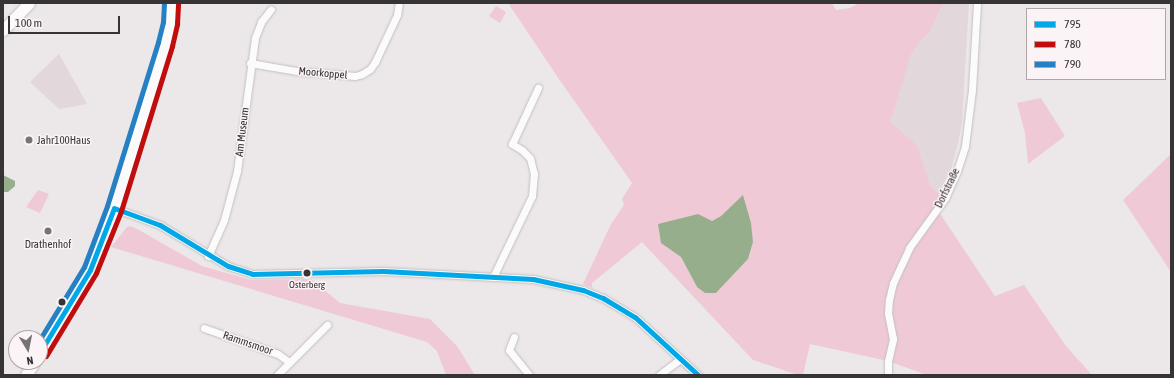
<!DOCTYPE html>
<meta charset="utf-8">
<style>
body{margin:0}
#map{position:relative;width:1174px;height:378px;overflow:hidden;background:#ece7e9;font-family:"Asap Condensed",sans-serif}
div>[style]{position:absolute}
.built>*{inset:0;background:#e2d7da}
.green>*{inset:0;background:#efcad6}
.water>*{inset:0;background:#97ae8c}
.roads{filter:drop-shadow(0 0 1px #c3bfc0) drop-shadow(0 0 1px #c3bfc0)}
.minor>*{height:7px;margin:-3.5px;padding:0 3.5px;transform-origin:3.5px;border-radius:3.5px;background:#fcfbfc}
.secondary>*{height:11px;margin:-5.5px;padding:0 5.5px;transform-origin:5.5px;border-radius:5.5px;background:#fcfbfc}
.bus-1>*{height:5px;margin:-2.5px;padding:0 2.5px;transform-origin:2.5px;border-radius:2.5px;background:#00a8e7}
.bus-2>*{height:5px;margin:-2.5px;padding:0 2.5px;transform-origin:2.5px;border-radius:2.5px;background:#c00d0e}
.bus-3>*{height:5px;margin:-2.5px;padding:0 2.5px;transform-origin:2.5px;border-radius:2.5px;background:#2581c4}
.dots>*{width:11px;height:11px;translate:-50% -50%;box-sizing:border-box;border:2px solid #fbf3f5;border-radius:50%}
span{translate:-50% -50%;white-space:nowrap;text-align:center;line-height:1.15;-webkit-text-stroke:3px #fbf3f5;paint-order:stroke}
.bus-label{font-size:10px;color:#373435}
.street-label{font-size:11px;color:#373435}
.poi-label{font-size:11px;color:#373435}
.left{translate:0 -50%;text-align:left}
.frame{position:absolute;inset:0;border:4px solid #373435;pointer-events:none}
.legend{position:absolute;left:1026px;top:8px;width:140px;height:72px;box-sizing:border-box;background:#fbf3f5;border:1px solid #ada7a8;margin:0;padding:5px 7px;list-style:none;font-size:12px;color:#373435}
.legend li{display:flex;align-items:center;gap:8px;height:20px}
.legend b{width:20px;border:1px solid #ada7a8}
.north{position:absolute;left:8px;top:330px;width:40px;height:40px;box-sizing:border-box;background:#fbf3f5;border:1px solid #ada7a8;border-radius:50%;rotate:170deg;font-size:11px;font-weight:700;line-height:16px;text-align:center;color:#373435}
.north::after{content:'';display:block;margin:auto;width:14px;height:18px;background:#767374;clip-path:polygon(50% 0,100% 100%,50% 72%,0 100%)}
.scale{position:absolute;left:8px;top:16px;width:112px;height:18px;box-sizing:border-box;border:2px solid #373435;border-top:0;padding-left:5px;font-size:12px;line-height:14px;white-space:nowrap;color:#373435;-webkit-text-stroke:3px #fbf3f5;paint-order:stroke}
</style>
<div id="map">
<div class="built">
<i style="clip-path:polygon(946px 3px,969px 3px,962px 122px,958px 144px,951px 169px,939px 193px,931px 187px,917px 145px,889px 122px,912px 52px,931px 30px,942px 5px)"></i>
<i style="clip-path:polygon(59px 54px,87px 104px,59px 109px,30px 82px)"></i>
</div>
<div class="green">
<i style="clip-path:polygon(evenodd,508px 3px,832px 3px,836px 10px,850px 8px,859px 3px,946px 3px,942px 5px,931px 30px,912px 52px,890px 122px,917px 145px,931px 187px,945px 198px,937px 209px,995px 296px,1024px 285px,1066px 346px,1092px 375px,927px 375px,888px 361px,810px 344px,803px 375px,798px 375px,753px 360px,642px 242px,592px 283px,592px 288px,583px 284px,611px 224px,624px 205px,622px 199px,632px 183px,561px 82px,508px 3px,743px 196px,753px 242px,748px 259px,716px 293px,697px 287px,681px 257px,712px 221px,721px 216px,743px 196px)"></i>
<i style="clip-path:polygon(496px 6px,506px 12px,500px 23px,489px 16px)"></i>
<i style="clip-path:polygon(1041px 98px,1065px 136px,1028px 164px,1025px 133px,1017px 103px)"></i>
<i style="clip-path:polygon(1171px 154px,1171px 272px,1123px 200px)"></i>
<i style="clip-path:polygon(38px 190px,49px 194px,40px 213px,26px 207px)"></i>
<i style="clip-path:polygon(130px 226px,139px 230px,202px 266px,251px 280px,311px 279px,340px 303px,430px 319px,457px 346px,475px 375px,446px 375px,437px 351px,427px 342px,111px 247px,127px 227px)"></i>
</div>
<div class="water">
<i style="clip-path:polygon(3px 175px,15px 181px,15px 186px,8px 192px,3px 192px)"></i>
<i style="clip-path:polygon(743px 195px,751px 223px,753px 242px,748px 259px,716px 293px,705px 293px,697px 287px,681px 257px,661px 243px,658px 224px,698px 214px,712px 221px,721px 216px)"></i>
</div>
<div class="roads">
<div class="minor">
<i style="left:250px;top:63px;width:48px;rotate:9.7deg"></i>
<i style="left:297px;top:71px;width:58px;rotate:4.9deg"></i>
<i style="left:355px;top:76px;width:7px;rotate:-16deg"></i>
<i style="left:362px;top:74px;width:9px;rotate:-32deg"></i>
<i style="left:370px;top:69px;width:9px;rotate:-54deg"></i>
<i style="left:375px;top:62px;width:52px;rotate:-64.9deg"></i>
<i style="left:397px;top:15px;width:12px;rotate:-81deg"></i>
<i style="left:114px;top:208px;width:49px;rotate:20.3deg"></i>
<i style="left:160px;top:225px;width:79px;rotate:31.1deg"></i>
<i style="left:228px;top:266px;width:25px;rotate:18deg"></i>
<i style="left:252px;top:274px;width:131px;rotate:-1.3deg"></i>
<i style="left:383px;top:271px;width:150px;rotate:3.1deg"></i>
<i style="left:533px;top:279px;width:51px;rotate:12.4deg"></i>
<i style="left:583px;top:290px;width:22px;rotate:22deg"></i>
<i style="left:603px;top:298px;width:37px;rotate:31deg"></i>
<i style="left:635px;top:317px;width:86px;rotate:42.6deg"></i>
<i style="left:208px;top:256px;width:39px;rotate:-66deg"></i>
<i style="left:224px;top:220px;width:51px;rotate:-75.1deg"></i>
<i style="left:237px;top:171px;width:134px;rotate:-82.3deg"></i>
<i style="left:255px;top:38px;width:17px;rotate:-69deg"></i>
<i style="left:261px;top:22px;width:16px;rotate:-52deg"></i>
<i style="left:493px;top:277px;width:90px;rotate:-64.3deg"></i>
<i style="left:532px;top:196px;width:22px;rotate:-85deg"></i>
<i style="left:534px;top:174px;width:16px;rotate:-104deg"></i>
<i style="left:530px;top:158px;width:11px;rotate:-135deg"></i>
<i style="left:522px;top:150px;width:12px;rotate:-149deg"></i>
<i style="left:512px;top:144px;width:62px;rotate:-65.1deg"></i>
<i style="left:204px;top:328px;width:78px;rotate:19.4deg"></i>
<i style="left:278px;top:354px;width:14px;rotate:36deg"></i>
<i style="left:514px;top:337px;width:14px;rotate:111deg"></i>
<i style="left:509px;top:350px;width:32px;rotate:51deg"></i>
<i style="left:277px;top:375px;width:71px;rotate:-45deg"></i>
<i style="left:659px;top:375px;width:26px;rotate:-37deg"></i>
<i style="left:888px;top:375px;width:14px;rotate:-90deg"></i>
<i style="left:888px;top:361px;width:23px;rotate:-77deg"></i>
<i style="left:893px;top:339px;width:26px;rotate:-101deg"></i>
<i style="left:888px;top:313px;width:13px;rotate:-86deg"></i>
<i style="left:889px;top:300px;width:17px;rotate:-77deg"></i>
<i style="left:893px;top:283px;width:38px;rotate:-65deg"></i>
<i style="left:909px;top:248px;width:62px;rotate:-54.2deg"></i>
<i style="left:945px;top:198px;width:30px;rotate:-66deg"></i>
<i style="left:957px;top:171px;width:26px;rotate:-72deg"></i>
<i style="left:965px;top:146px;width:56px;rotate:-82.9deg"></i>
<i style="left:972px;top:90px;width:87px;rotate:-86.7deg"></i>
</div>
<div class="secondary">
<i style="left:3px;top:30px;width:37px;rotate:-46deg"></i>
<i style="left:40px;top:352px;width:96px;rotate:-58.6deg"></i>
<i style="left:90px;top:270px;width:66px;rotate:-68.8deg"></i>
<i style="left:114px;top:208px;width:172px;rotate:-72.7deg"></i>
<i style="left:165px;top:44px;width:22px;rotate:-77deg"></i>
<i style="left:170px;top:23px;width:20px;rotate:-87deg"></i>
<i style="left:26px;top:375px;width:15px;rotate:-58deg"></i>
</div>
</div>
<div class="bus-1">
<i style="left:114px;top:208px;width:49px;rotate:20.3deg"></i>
<i style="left:160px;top:225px;width:79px;rotate:31.1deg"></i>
<i style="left:228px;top:266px;width:25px;rotate:18deg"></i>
<i style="left:252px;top:274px;width:131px;rotate:-1.3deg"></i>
<i style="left:383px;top:271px;width:150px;rotate:3.1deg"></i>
<i style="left:533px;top:279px;width:51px;rotate:12.4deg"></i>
<i style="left:583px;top:290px;width:22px;rotate:22deg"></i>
<i style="left:603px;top:298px;width:37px;rotate:31deg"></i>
<i style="left:635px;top:317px;width:86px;rotate:42.6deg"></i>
<i style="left:40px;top:352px;width:96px;rotate:-58.6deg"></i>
<i style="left:90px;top:270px;width:66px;rotate:-68.8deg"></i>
</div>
<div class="bus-2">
<i style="left:46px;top:356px;width:97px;rotate:-58.9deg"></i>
<i style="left:96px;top:273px;width:67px;rotate:-68deg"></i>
<i style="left:121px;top:211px;width:173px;rotate:-72.8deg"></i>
<i style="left:172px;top:46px;width:23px;rotate:-77deg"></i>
<i style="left:177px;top:24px;width:21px;rotate:-87deg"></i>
</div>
<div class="bus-3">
<i style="left:40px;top:339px;width:84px;rotate:-58.6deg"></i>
<i style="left:84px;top:267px;width:65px;rotate:-69.3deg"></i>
<i style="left:107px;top:206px;width:172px;rotate:-72.7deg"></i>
<i style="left:158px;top:42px;width:21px;rotate:-76deg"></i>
<i style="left:163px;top:22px;width:19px;rotate:-87deg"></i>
</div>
<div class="dots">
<i style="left:29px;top:140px;background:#767374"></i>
<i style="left:48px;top:231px;background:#767374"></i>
<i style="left:307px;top:273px;background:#373435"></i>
<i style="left:62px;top:302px;background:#373435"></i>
</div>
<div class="bus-label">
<span style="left:307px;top:285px">Osterberg</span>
</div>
<div class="street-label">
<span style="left:323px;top:73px;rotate:5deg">Moorkoppel</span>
<span style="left:242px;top:132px;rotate:-83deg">Am Museum</span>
<span style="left:947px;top:188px;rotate:-64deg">Dorfstraße</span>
<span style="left:248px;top:343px;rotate:19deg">Rammsmoor</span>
</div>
<div class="poi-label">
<span class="left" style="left:37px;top:140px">Jahr100Haus</span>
<span style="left:48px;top:244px">Drathenhof</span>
</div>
<div class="frame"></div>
<ul class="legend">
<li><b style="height:5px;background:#00a8e7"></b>795</li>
<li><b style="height:5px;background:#c00d0e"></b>780</li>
<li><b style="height:5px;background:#2581c4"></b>790</li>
</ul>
<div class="north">N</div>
<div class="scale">100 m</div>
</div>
